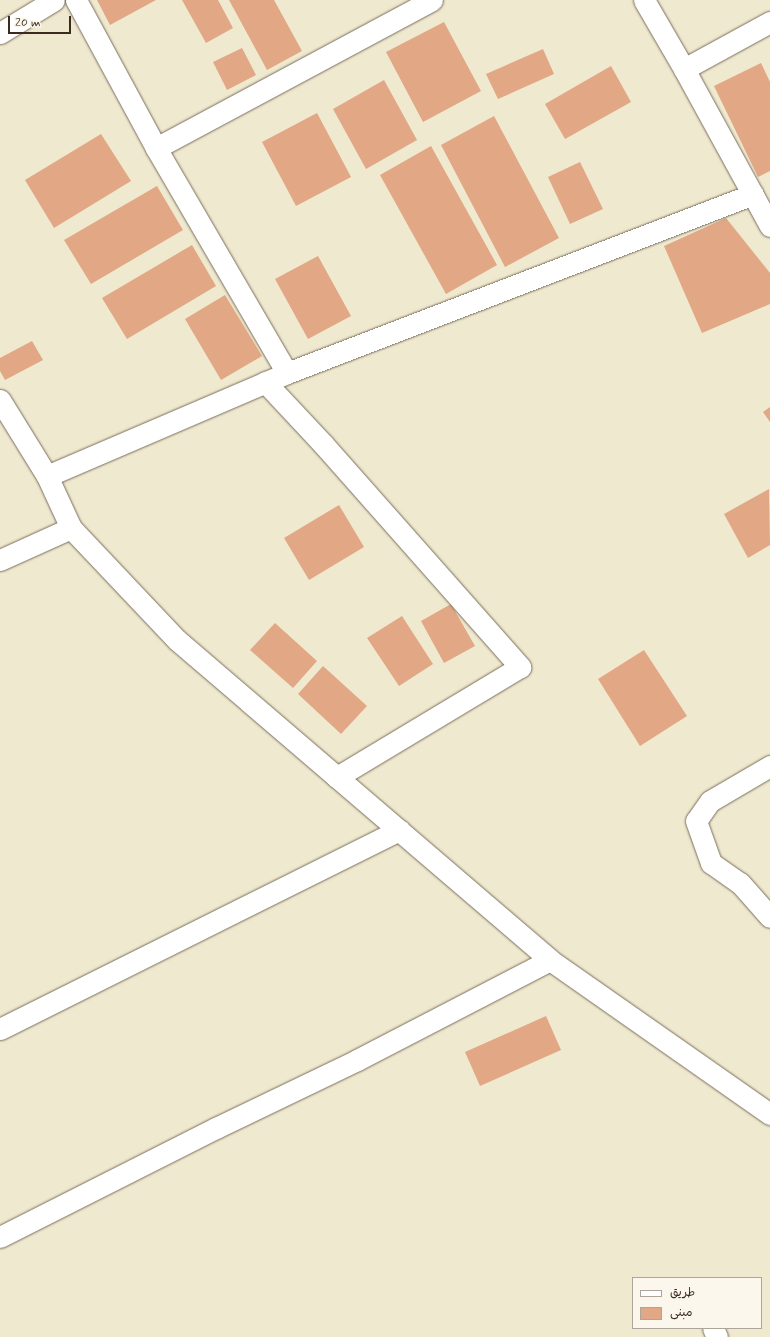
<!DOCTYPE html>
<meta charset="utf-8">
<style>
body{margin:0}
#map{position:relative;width:770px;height:1337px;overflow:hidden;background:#efe9cf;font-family:Mynerve,"Playpen Sans Arabic",sans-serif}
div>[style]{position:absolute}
.building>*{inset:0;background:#e2a784}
.roads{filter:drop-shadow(0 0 1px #7a6d5c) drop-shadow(0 0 1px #7a6d5c)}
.street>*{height:21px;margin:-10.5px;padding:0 10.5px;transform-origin:10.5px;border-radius:10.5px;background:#fff}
span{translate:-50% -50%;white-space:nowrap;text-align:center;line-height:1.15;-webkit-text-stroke:3px #fbf7ec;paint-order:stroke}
.legend{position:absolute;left:632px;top:1277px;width:130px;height:52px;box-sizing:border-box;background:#fbf7ec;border:1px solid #aea59a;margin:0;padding:5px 7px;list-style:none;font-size:12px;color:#3b2a1e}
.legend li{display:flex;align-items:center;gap:8px;height:20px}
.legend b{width:20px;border:1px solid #aea59a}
.scale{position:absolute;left:8px;top:16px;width:63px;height:18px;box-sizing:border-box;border:2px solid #3b2a1e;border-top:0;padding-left:5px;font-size:12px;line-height:14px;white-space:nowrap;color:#3b2a1e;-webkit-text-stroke:3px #fbf7ec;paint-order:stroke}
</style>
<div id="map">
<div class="building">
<i style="clip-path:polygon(97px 0,156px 0,110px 25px)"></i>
<i style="clip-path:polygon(182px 0,218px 0,233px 28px,206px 43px)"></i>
<i style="clip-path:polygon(229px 0,274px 0,302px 51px,267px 70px)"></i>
<i style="clip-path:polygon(444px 22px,481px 91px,423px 122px,386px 52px)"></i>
<i style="clip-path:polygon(242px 48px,256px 75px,227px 90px,213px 62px)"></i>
<i style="clip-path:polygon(543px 49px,554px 74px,498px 99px,486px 74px)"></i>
<i style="clip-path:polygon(761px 63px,770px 82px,770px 171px,758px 177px,714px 86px)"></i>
<i style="clip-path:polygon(611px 66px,631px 102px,565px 139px,545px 104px)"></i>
<i style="clip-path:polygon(384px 80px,417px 140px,366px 169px,333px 109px)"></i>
<i style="clip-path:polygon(317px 113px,351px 177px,296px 206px,262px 142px)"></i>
<i style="clip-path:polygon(494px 116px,559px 238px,505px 267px,441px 145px)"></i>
<i style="clip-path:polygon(101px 134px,131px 181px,54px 228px,25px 180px)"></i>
<i style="clip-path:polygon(431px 146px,497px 265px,446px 294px,380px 175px)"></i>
<i style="clip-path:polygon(580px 162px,603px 209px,570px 224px,548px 177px)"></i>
<i style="clip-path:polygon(157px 186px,183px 230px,91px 284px,64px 240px)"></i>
<i style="clip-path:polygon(726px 218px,770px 273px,770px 304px,702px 333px,664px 246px)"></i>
<i style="clip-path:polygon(192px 245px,216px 286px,127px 339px,102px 298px)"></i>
<i style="clip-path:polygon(318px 256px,351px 316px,308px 339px,275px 279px)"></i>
<i style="clip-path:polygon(225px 295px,262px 356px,221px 380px,185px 319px)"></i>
<i style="clip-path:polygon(32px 341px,43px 360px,5px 380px,0 371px,0 358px)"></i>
<i style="clip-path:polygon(770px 407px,770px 422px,763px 412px)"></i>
<i style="clip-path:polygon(769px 489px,770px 545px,748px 558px,724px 514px)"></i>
<i style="clip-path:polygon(339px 505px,364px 547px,309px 580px,284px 538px)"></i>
<i style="clip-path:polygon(451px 604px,475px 646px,444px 663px,421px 621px)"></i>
<i style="clip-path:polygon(402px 616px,433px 664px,399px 686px,367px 638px)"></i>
<i style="clip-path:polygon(275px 623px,317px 661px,293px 688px,250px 650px)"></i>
<i style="clip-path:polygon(644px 650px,687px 716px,640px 746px,598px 679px)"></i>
<i style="clip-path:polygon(323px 666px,367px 706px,341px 734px,298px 694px)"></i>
<i style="clip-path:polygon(546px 1016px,561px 1050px,480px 1086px,465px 1052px)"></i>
</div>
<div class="roads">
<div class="street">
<i style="left:76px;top:0;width:168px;rotate:61.6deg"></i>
<i style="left:156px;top:148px;width:260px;rotate:59.8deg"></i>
<i style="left:644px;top:0;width:80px;rotate:59.9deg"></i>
<i style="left:684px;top:69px;width:179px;rotate:61.3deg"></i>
<i style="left:0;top:33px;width:63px;rotate:-31.4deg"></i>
<i style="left:684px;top:69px;width:98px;rotate:-28.7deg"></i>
<i style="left:156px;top:148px;width:313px;rotate:-28.2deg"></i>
<i style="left:265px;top:382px;width:85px;rotate:46.9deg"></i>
<i style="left:323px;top:444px;width:298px;rotate:48.5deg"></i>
<i style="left:520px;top:667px;width:214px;rotate:149deg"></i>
<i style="left:0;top:400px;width:89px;rotate:58.3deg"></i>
<i style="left:47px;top:476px;width:57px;rotate:65.2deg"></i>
<i style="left:71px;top:528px;width:154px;rotate:46.6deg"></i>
<i style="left:177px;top:640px;width:491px;rotate:40.6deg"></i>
<i style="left:550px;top:960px;width:269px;rotate:35deg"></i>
<i style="left:47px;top:476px;width:261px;rotate:-23.2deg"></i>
<i style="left:287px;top:373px;width:499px;rotate:-21deg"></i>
<i style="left:0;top:560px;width:78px;rotate:-24.3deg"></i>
<i style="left:770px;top:766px;width:69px;rotate:149.7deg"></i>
<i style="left:710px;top:801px;width:24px;rotate:125deg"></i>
<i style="left:696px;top:821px;width:45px;rotate:70.3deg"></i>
<i style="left:711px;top:863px;width:35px;rotate:35deg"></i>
<i style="left:740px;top:883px;width:45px;rotate:48.6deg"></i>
<i style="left:0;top:1029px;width:446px;rotate:-26.5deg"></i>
<i style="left:0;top:1237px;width:242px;rotate:-26.8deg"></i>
<i style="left:216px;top:1128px;width:157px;rotate:-25.7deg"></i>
<i style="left:357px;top:1060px;width:217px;rotate:-27.4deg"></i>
<i style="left:713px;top:1328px;width:10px;rotate:66deg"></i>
</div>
</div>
<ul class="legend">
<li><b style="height:5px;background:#fff"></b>طريق</li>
<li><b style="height:11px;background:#e2a784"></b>مبنى</li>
</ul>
<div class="scale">20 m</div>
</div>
